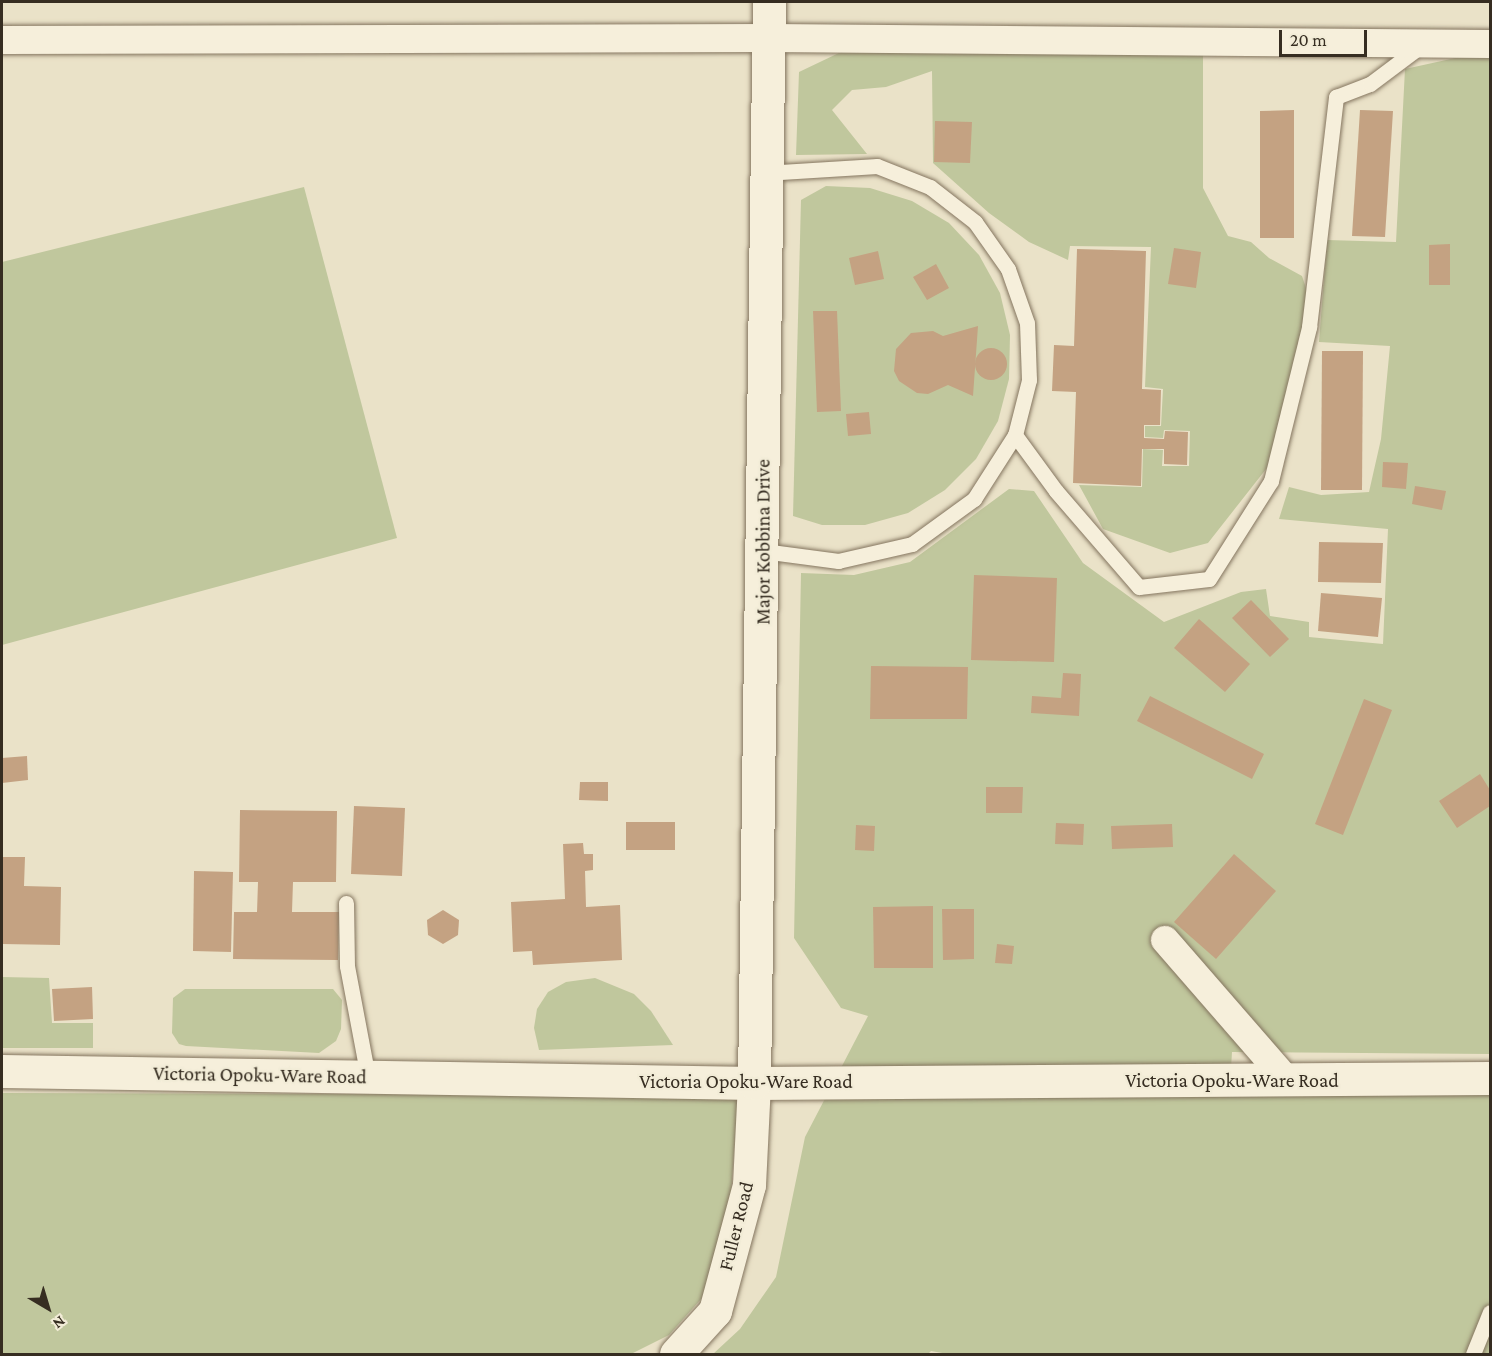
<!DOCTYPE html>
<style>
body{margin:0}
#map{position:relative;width:1492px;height:1356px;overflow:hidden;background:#eae2c8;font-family:"Crimson Pro",serif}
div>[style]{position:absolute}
.green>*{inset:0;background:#c0c79d}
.building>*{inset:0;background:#c4a282}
.round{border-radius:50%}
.roads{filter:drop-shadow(0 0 2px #84755f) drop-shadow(0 0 2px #84755f)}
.lane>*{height:15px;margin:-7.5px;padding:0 7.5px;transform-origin:7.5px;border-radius:7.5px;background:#f6efdb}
.street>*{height:28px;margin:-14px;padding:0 14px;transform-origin:14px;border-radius:14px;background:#f6efdb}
.secondary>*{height:33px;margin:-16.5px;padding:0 16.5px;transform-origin:16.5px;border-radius:16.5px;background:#f6efdb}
span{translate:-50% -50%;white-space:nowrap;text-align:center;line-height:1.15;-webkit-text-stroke:4.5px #f2ecd7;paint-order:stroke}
.street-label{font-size:20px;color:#362d21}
.frame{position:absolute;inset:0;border:3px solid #362d21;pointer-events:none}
.north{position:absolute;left:18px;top:1278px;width:60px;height:60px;-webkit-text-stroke:4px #f2ecd7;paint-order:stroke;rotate:142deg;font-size:16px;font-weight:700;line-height:24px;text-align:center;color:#362d21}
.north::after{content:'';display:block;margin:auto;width:21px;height:27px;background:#362d21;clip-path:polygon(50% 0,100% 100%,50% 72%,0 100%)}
.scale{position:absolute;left:1279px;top:30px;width:88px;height:27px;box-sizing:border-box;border:3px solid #362d21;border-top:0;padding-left:8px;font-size:18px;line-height:21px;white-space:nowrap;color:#362d21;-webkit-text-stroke:4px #f2ecd7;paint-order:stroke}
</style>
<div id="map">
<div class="green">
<i style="clip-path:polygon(843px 51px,1203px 53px,1203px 188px,1228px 236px,1251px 242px,1269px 258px,1302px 276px,1309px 297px,1270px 464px,1208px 543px,1170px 553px,1103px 529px,1079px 485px,1142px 487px,1143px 449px,1163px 450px,1162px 466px,1189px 466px,1190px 431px,1164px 430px,1163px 438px,1145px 437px,1145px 426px,1161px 426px,1163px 389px,1145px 387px,1151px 247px,1070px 246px,1068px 260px,1029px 242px,989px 213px,933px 163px,932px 71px,886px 87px,852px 90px,832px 110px,867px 154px,796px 155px,799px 72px)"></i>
<i style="clip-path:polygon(1478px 53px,1490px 53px,1490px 1054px,1232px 1052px,1230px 1085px,1490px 1085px,1490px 1354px,948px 1354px,931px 1351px,928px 1354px,713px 1354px,740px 1329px,776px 1277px,805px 1137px,868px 1016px,841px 1008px,794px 938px,801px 573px,854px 575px,910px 562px,1009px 489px,1034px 491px,1083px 563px,1164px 622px,1241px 592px,1266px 589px,1270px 616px,1309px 622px,1309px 637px,1383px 644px,1388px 529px,1279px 519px,1289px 487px,1321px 495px,1369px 492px,1381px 439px,1390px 346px,1319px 342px,1327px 240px,1396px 242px,1405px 69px)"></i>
<i style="clip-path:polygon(826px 186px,870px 188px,912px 201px,949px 223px,979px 255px,1000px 293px,1010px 335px,1009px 379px,998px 421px,976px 459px,945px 490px,908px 513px,865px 525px,822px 525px,793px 516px,801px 200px)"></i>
<i style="clip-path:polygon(304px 187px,397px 538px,2px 645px,2px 262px)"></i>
<i style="clip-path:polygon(2px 977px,49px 978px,52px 1023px,93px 1023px,93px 1048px,2px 1048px)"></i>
<i style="clip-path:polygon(595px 978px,634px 994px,651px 1011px,673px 1045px,539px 1050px,534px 1028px,537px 1009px,548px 992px,566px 982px)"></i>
<i style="clip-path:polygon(185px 989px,333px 989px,342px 1000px,341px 1029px,336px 1041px,319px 1053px,186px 1046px,179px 1044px,172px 1033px,173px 998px)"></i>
<i style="clip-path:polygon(2px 1093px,738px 1095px,729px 1223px,702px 1298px,669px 1335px,631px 1354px,2px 1354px)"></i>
</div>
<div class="building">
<i style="clip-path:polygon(1294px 110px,1294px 238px,1260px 238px,1260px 111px)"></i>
<i style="clip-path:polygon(1360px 110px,1393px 111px,1385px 237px,1352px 236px)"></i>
<i style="clip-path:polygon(935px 121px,972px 122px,970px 163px,934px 162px)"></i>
<i style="clip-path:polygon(1450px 244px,1450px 285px,1429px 285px,1429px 245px)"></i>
<i style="clip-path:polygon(1174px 248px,1201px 252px,1196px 288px,1168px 284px)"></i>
<i style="clip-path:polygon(1077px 249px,1146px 251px,1142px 389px,1161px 390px,1160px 425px,1144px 425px,1144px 438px,1164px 439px,1165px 431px,1188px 432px,1187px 465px,1164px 464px,1164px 449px,1142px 449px,1141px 486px,1073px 483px,1076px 392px,1052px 391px,1054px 345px,1074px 346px)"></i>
<i style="clip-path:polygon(878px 251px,884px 279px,855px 285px,849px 258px)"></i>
<i style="clip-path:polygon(936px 264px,949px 288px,927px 300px,913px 277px)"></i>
<i style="clip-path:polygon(813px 311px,837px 311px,841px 411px,817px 412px)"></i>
<i style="clip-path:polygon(978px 326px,973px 396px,948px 385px,928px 394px,917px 393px,899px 381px,894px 371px,896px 349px,911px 333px,933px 331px,943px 336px)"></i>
<i class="round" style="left:975px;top:348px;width:32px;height:32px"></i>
<i style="clip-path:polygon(1322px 351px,1363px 351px,1362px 490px,1321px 490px)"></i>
<i style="clip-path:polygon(869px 412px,871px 434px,848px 436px,846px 414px)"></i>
<i style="clip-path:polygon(1383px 462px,1408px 463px,1406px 489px,1382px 487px)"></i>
<i style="clip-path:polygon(1415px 486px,1446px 491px,1442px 510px,1412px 504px)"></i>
<i style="clip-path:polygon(1319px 542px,1383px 543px,1381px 583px,1318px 582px)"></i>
<i style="clip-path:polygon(974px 575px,1057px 578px,1054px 662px,971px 660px)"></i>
<i style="clip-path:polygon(1321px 593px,1382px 598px,1378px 637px,1318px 631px)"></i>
<i style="clip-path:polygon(1251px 600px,1289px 639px,1270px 657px,1232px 618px)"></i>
<i style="clip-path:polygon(1199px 619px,1250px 664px,1225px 692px,1174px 648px)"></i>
<i style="clip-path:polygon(871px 666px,968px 667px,967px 719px,870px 719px)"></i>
<i style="clip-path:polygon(1063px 673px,1081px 674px,1079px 716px,1031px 713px,1032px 696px,1061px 698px)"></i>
<i style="clip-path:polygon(1150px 696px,1264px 754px,1252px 779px,1137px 721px)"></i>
<i style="clip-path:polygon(1364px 699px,1392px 710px,1343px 835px,1315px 824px)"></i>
<i style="clip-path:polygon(27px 756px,28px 780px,2px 783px,2px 758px)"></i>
<i style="clip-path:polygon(1480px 774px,1490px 790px,1490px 806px,1457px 828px,1439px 801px)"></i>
<i style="clip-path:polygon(580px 782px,608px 782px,608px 801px,579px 800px)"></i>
<i style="clip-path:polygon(986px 787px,1023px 787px,1022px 813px,986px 813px)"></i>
<i style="clip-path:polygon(354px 806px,405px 808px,402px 876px,351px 874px)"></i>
<i style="clip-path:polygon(240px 810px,337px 811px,336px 882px,293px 882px,292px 912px,339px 912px,338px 960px,233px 959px,234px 912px,257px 912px,258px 882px,239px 882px)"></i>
<i style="clip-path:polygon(626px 822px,675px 822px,675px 850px,626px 850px)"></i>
<i style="clip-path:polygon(1056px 823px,1084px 824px,1083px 845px,1055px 844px)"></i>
<i style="clip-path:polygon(1172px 824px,1173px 847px,1112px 849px,1111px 826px)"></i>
<i style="clip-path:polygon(856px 825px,875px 826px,874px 851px,855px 850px)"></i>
<i style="clip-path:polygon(583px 843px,584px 854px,593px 854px,593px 870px,585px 871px,586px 907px,620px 905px,622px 960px,533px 965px,532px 951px,513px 952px,511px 902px,565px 899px,563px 844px)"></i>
<i style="clip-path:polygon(1234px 854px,1276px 891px,1216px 959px,1174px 922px)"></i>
<i style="clip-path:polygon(2px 857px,25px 857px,24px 886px,61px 887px,60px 945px,2px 944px)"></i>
<i style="clip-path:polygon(194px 871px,233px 872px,231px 952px,193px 951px)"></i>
<i style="clip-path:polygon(933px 906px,933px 968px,874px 968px,873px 907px)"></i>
<i style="clip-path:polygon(942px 909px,974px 909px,974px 959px,943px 960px)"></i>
<i style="clip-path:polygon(443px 910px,459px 920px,458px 935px,443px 944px,428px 935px,427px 920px)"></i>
<i style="clip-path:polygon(997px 944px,1014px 946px,1012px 964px,995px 963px)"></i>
<i style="clip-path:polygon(92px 987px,93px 1019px,54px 1021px,52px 989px)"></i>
</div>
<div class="roads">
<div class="lane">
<i style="left:1015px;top:435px;width:69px;rotate:53.8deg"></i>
<i style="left:1056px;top:491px;width:127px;rotate:49.2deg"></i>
<i style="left:1139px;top:587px;width:70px;rotate:-6.5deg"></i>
<i style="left:1209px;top:579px;width:116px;rotate:-57.7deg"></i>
<i style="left:1271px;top:481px;width:159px;rotate:-76.1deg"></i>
<i style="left:1309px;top:327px;width:232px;rotate:-83.3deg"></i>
<i style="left:1336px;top:97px;width:36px;rotate:-21deg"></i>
<i style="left:1370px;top:84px;width:65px;rotate:-36.9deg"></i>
<i style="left:763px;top:551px;width:76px;rotate:7.6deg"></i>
<i style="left:838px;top:561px;width:76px;rotate:-12.9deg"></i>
<i style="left:912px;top:544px;width:77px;rotate:-36deg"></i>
<i style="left:974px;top:499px;width:76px;rotate:-57.4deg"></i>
<i style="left:1015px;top:435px;width:57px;rotate:-75.7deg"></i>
<i style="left:1029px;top:380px;width:57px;rotate:-92deg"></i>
<i style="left:1027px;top:323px;width:57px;rotate:-109.4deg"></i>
<i style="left:1008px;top:269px;width:57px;rotate:-125.1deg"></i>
<i style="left:975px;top:222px;width:57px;rotate:-142.1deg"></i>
<i style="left:930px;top:187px;width:57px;rotate:-158.4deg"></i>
<i style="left:877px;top:166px;width:113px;rotate:176.5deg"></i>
<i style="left:346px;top:903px;width:63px;rotate:89.1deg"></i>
<i style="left:347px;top:966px;width:113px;rotate:79.3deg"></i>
<i style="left:1473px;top:1354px;width:45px;rotate:-68deg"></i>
</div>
<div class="street">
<i style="left:2px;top:40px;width:768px;rotate:-0.15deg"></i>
<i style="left:770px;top:38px;width:720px;rotate:0.48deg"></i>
<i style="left:1165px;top:940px;width:184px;rotate:49deg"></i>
</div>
<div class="secondary">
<i style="left:2px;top:1071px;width:752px;rotate:0.91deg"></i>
<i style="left:754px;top:1083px;width:736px;rotate:-0.39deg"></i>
<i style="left:676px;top:1354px;width:58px;rotate:-47.8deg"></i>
<i style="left:715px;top:1311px;width:131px;rotate:-74.9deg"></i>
<i style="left:749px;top:1185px;width:102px;rotate:-87.2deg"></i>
<i style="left:754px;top:1083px;width:1081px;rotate:-89.21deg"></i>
</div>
</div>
<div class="street-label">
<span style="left:763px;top:542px;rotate:-90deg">Major Kobbina Drive</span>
<span style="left:260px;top:1075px;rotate:1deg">Victoria Opoku-Ware Road</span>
<span style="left:1232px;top:1080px">Victoria Opoku-Ware Road</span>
<span style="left:746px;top:1081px">Victoria Opoku-Ware Road</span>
<span style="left:736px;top:1226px;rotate:-76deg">Fuller Road</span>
</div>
<div class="frame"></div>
<div class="north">N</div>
<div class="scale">20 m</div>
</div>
